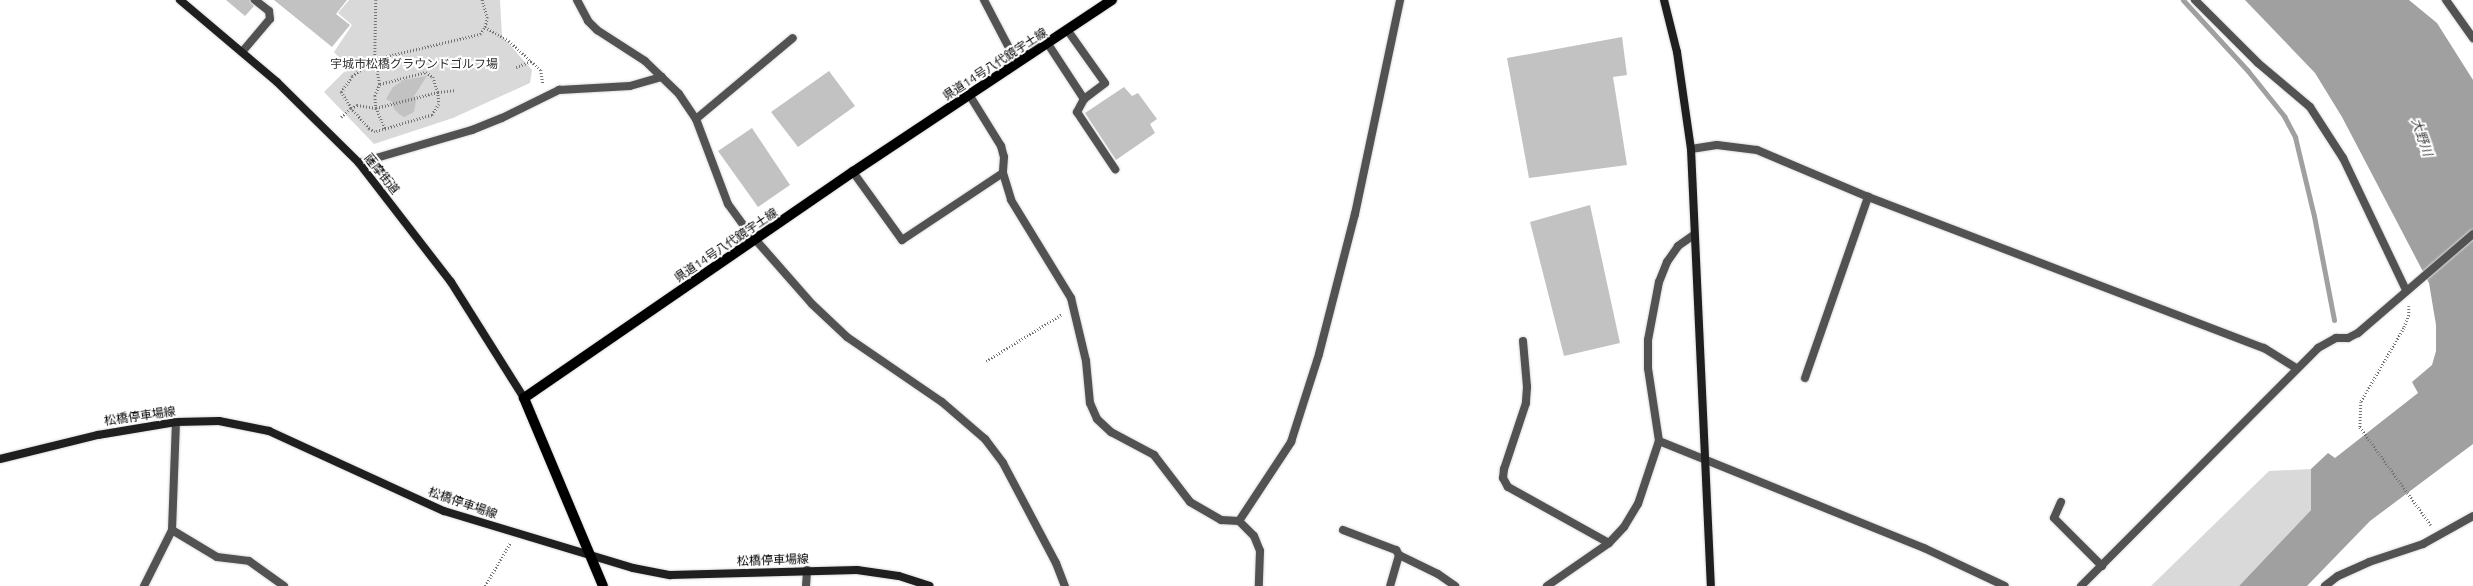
<!DOCTYPE html>
<meta charset="utf-8">
<style>
body{margin:0}
#map{position:relative;width:2473px;height:586px;overflow:hidden;background:#fff;font-family:Ubuntu,"Noto Sans JP",sans-serif}
div>[style]{position:absolute}
.green>*{inset:0;background:#d9d9d9}
.water>*{inset:0;background:#a0a0a0}
.stream>*{height:5px;margin:-2.5px;padding:0 2.5px;transform-origin:2.5px;border-radius:2.5px;background:#a0a0a0}
.building>*{inset:0;background:#c2c2c2}
.path>*{height:2.5px;margin-top:-1.25px;transform-origin:0;background:repeating-linear-gradient(90deg,#747474 0 1px,transparent 0 3px)}
.roads{filter:drop-shadow(0 0 1px #dbdbdb) drop-shadow(0 0 1px #dbdbdb)}
.lane>*{height:8px;margin:-4px;padding:0 4px;transform-origin:4px;border-radius:4px;background:#525252}
.street>*{height:8px;margin:-4px;padding:0 4px;transform-origin:4px;border-radius:4px;background:#525252}
.secondary>*{height:8px;margin:-4px;padding:0 4px;transform-origin:4px;border-radius:4px;background:#1f1f1f}
.primary>*{height:10px;margin:-5px;padding:0 5px;transform-origin:5px;border-radius:5px;background:#000}
span{translate:-50% -50%;white-space:nowrap;text-align:center;line-height:1.15;-webkit-text-stroke:4px #fff;paint-order:stroke}
.park-label{font-size:12px;color:#303030}
.street-label{font-size:12px;color:#000}
.water-label{font-size:13px;color:#414141;font-style:italic}
</style>
<div id="map">
<div class="green">
<i style="clip-path:polygon(349px 0,500px 0,502px 36px,532px 70px,530px 83px,453px 118px,374px 144px,324px 92px,348px 68px,334px 52px,352px 25px,338px 13px)"></i>
<i style="clip-path:polygon(2311px 469px,2311px 510px,2239px 586px,2151px 586px,2269px 471px)"></i>
</div>
<div class="water">
<i style="clip-path:polygon(2245px 0,2409px 0,2437px 23px,2473px 80px,2473px 444px,2370px 521px,2307px 586px,2239px 586px,2311px 510px,2311px 469px,2328px 453px,2335px 458px,2418px 393px,2412px 382px,2432px 365px,2436px 351px,2436px 325px,2429px 283px,2342px 117px,2315px 73px)"></i>
</div>
<div class="stream">
<i style="left:2183px;top:0;width:96px;rotate:47.5deg"></i>
<i style="left:2248px;top:71px;width:58px;rotate:51.3deg"></i>
<i style="left:2284px;top:116px;width:24px;rotate:62deg"></i>
<i style="left:2295px;top:137px;width:81px;rotate:76.5deg"></i>
<i style="left:2314px;top:216px;width:106px;rotate:79.1deg"></i>
</div>
<div class="building">
<i style="clip-path:polygon(226px 0,250px 0,254px 6px,245px 16px)"></i>
<i style="clip-path:polygon(274px 0,347px 0,336px 14px,350px 25px,332px 47px)"></i>
<i style="clip-path:polygon(1622px 37px,1627px 75px,1613px 77px,1627px 165px,1529px 178px,1507px 58px)"></i>
<i style="clip-path:polygon(829px 71px,855px 106px,798px 147px,771px 112px)"></i>
<i style="clip-path:polygon(427px 76px,414px 96px,416px 101px,414px 112px,404px 117px,399px 114px,394px 109px,392px 102px,386px 99px,393px 87px,404px 80px)"></i>
<i style="clip-path:polygon(1124px 87px,1132px 96px,1138px 93px,1157px 119px,1150px 124px,1155px 133px,1116px 160px,1085px 113px)"></i>
<i style="clip-path:polygon(752px 128px,790px 185px,758px 207px,718px 151px)"></i>
<i style="clip-path:polygon(1590px 205px,1620px 343px,1564px 356px,1530px 222px)"></i>
</div>
<div class="path">
<i style="left:376px;top:0;width:59px;rotate:91deg"></i>
<i style="left:375px;top:59px;width:25px;rotate:79deg"></i>
<i style="left:380px;top:84px;width:48px;rotate:-14.6deg"></i>
<i style="left:426px;top:72px;width:9px;rotate:36deg"></i>
<i style="left:433px;top:77px;width:16px;rotate:72deg"></i>
<i style="left:438px;top:92px;width:18px;rotate:-6deg"></i>
<i style="left:485px;top:27px;width:28px;rotate:30deg"></i>
<i style="left:509px;top:41px;width:43px;rotate:42.2deg"></i>
<i style="left:541px;top:70px;width:14px;rotate:82deg"></i>
<i style="left:516px;top:67px;width:17px;rotate:-21deg"></i>
<i style="left:380px;top:84px;width:13px;rotate:113deg"></i>
<i style="left:375px;top:96px;width:12px;rotate:85deg"></i>
<i style="left:376px;top:108px;width:24px;rotate:66deg"></i>
<i style="left:341px;top:117px;width:13px;rotate:-42deg"></i>
<i style="left:351px;top:108px;width:7px;rotate:-27deg"></i>
<i style="left:357px;top:105px;width:19px;rotate:9deg"></i>
<i style="left:376px;top:108px;width:64px;rotate:-14.5deg"></i>
<i style="left:438px;top:92px;width:12px;rotate:85deg"></i>
<i style="left:439px;top:104px;width:13px;rotate:122deg"></i>
<i style="left:432px;top:115px;width:59px;rotate:163.4deg"></i>
<i style="left:375px;top:132px;width:7px;rotate:-153deg"></i>
<i style="left:369px;top:129px;width:28px;rotate:-131deg"></i>
<i style="left:351px;top:108px;width:19px;rotate:-122deg"></i>
<i style="left:341px;top:92px;width:19px;rotate:-55deg"></i>
<i style="left:352px;top:76px;width:29px;rotate:-36deg"></i>
<i style="left:375px;top:59px;width:108px;rotate:-13.4deg"></i>
<i style="left:480px;top:34px;width:9px;rotate:-54deg"></i>
<i style="left:485px;top:27px;width:9px;rotate:-77deg"></i>
<i style="left:487px;top:18px;width:19px;rotate:-106deg"></i>
<i style="left:2409px;top:306px;width:9px;rotate:90deg"></i>
<i style="left:2409px;top:315px;width:14px;rotate:111deg"></i>
<i style="left:2404px;top:328px;width:86px;rotate:120.2deg"></i>
<i style="left:2361px;top:402px;width:25px;rotate:92deg"></i>
<i style="left:2360px;top:427px;width:121px;rotate:54.1deg"></i>
<i style="left:986px;top:361px;width:89px;rotate:-31.7deg"></i>
<i style="left:485px;top:586px;width:50px;rotate:-59.8deg"></i>
</div>
<div class="roads">
<div class="lane">
<i style="left:1048px;top:44px;width:66px;rotate:56.8deg"></i>
<i style="left:1084px;top:99px;width:26px;rotate:-37deg"></i>
<i style="left:1105px;top:83px;width:64px;rotate:-125.4deg"></i>
<i style="left:242px;top:52px;width:43px;rotate:-49.7deg"></i>
<i style="left:270px;top:19px;width:8px;rotate:-97deg"></i>
<i style="left:269px;top:11px;width:18px;rotate:-142deg"></i>
<i style="left:1084px;top:99px;width:15px;rotate:118deg"></i>
<i style="left:1077px;top:112px;width:69px;rotate:56.3deg"></i>
<i style="left:172px;top:530px;width:52px;rotate:31deg"></i>
<i style="left:217px;top:557px;width:32px;rotate:7deg"></i>
<i style="left:249px;top:561px;width:43px;rotate:35.5deg"></i>
</div>
<div class="street">
<i style="left:577px;top:0;width:24px;rotate:62deg"></i>
<i style="left:588px;top:21px;width:13px;rotate:45deg"></i>
<i style="left:597px;top:30px;width:57px;rotate:32.9deg"></i>
<i style="left:645px;top:61px;width:47px;rotate:44.1deg"></i>
<i style="left:679px;top:94px;width:30px;rotate:56deg"></i>
<i style="left:696px;top:119px;width:91px;rotate:69.4deg"></i>
<i style="left:728px;top:204px;width:32px;rotate:54deg"></i>
<i style="left:747px;top:230px;width:98px;rotate:48.7deg"></i>
<i style="left:812px;top:304px;width:48px;rotate:43.3deg"></i>
<i style="left:847px;top:337px;width:115px;rotate:34.4deg"></i>
<i style="left:942px;top:402px;width:57px;rotate:40.7deg"></i>
<i style="left:985px;top:439px;width:30px;rotate:53deg"></i>
<i style="left:1003px;top:463px;width:113px;rotate:62.1deg"></i>
<i style="left:1056px;top:563px;width:25px;rotate:69deg"></i>
<i style="left:984px;top:0;width:71px;rotate:62.4deg"></i>
<i style="left:2195px;top:0;width:89px;rotate:45deg"></i>
<i style="left:2258px;top:63px;width:68px;rotate:40.2deg"></i>
<i style="left:2310px;top:107px;width:61px;rotate:57.1deg"></i>
<i style="left:2343px;top:158px;width:146px;rotate:64.5deg"></i>
<i style="left:2446px;top:0;width:47px;rotate:54.6deg"></i>
<i style="left:970px;top:96px;width:59px;rotate:58.2deg"></i>
<i style="left:1001px;top:146px;width:11px;rotate:75deg"></i>
<i style="left:1004px;top:157px;width:16px;rotate:94deg"></i>
<i style="left:1003px;top:173px;width:28px;rotate:73deg"></i>
<i style="left:1011px;top:200px;width:115px;rotate:58.5deg"></i>
<i style="left:1071px;top:298px;width:65px;rotate:76.6deg"></i>
<i style="left:1086px;top:361px;width:42px;rotate:84.6deg"></i>
<i style="left:1090px;top:403px;width:17px;rotate:66deg"></i>
<i style="left:1097px;top:419px;width:19px;rotate:43deg"></i>
<i style="left:1111px;top:432px;width:49px;rotate:28.1deg"></i>
<i style="left:1154px;top:455px;width:59px;rotate:52.5deg"></i>
<i style="left:1190px;top:502px;width:36px;rotate:30deg"></i>
<i style="left:1221px;top:520px;width:18px;rotate:3deg"></i>
<i style="left:1239px;top:521px;width:21px;rotate:45deg"></i>
<i style="left:1254px;top:536px;width:16px;rotate:68deg"></i>
<i style="left:1260px;top:551px;width:35px;rotate:92deg"></i>
<i style="left:696px;top:119px;width:126px;rotate:-39.9deg"></i>
<i style="left:1691px;top:149px;width:26px;rotate:-9deg"></i>
<i style="left:1717px;top:145px;width:40px;rotate:7.1deg"></i>
<i style="left:1757px;top:150px;width:121px;rotate:22.9deg"></i>
<i style="left:1868px;top:197px;width:424px;rotate:20.9deg"></i>
<i style="left:2264px;top:348px;width:38px;rotate:32deg"></i>
<i style="left:359px;top:163px;width:118px;rotate:-16.3deg"></i>
<i style="left:472px;top:130px;width:32px;rotate:-22deg"></i>
<i style="left:502px;top:118px;width:64px;rotate:-26.2deg"></i>
<i style="left:559px;top:90px;width:71px;rotate:-3.2deg"></i>
<i style="left:630px;top:86px;width:33px;rotate:-16deg"></i>
<i style="left:853px;top:172px;width:84px;rotate:54.2deg"></i>
<i style="left:902px;top:240px;width:121px;rotate:-33.6deg"></i>
<i style="left:1523px;top:341px;width:46px;rotate:85deg"></i>
<i style="left:1527px;top:387px;width:16px;rotate:94deg"></i>
<i style="left:1526px;top:403px;width:70px;rotate:108.4deg"></i>
<i style="left:1504px;top:469px;width:9px;rotate:96deg"></i>
<i style="left:1503px;top:478px;width:10px;rotate:61deg"></i>
<i style="left:1508px;top:487px;width:115px;rotate:29deg"></i>
<i style="left:1805px;top:378px;width:192px;rotate:-70.8deg"></i>
<i style="left:1659px;top:441px;width:286px;rotate:22deg"></i>
<i style="left:1924px;top:548px;width:89px;rotate:25.1deg"></i>
<i style="left:2061px;top:502px;width:17px;rotate:114deg"></i>
<i style="left:2054px;top:518px;width:68px;rotate:45deg"></i>
<i style="left:1239px;top:521px;width:95px;rotate:-56.6deg"></i>
<i style="left:1291px;top:442px;width:92px;rotate:-72.3deg"></i>
<i style="left:1319px;top:354px;width:145px;rotate:-75.6deg"></i>
<i style="left:1355px;top:214px;width:219px;rotate:-78.1deg"></i>
<i style="left:1343px;top:530px;width:57px;rotate:20.7deg"></i>
<i style="left:1396px;top:550px;width:6px;rotate:59deg"></i>
<i style="left:1399px;top:555px;width:32px;rotate:106deg"></i>
<i style="left:1399px;top:555px;width:43px;rotate:26deg"></i>
<i style="left:1438px;top:574px;width:21px;rotate:35deg"></i>
<i style="left:144px;top:586px;width:63px;rotate:-63.4deg"></i>
<i style="left:172px;top:530px;width:108px;rotate:-87.9deg"></i>
<i style="left:806px;top:586px;width:16px;rotate:-86deg"></i>
<i style="left:1547px;top:586px;width:75px;rotate:-34.7deg"></i>
<i style="left:1609px;top:543px;width:22px;rotate:-47deg"></i>
<i style="left:1624px;top:527px;width:27px;rotate:-59deg"></i>
<i style="left:1638px;top:504px;width:66px;rotate:-71.6deg"></i>
<i style="left:1659px;top:441px;width:74px;rotate:-98.6deg"></i>
<i style="left:1648px;top:368px;width:28px;rotate:-90deg"></i>
<i style="left:1648px;top:340px;width:59px;rotate:-79.3deg"></i>
<i style="left:1659px;top:282px;width:22px;rotate:-68deg"></i>
<i style="left:1667px;top:262px;width:19px;rotate:-55deg"></i>
<i style="left:1678px;top:246px;width:19px;rotate:-35deg"></i>
<i style="left:2081px;top:586px;width:336px;rotate:-45.1deg"></i>
<i style="left:2318px;top:348px;width:21px;rotate:-29deg"></i>
<i style="left:2336px;top:338px;width:12px"></i>
<i style="left:2348px;top:338px;width:11px;rotate:-27deg"></i>
<i style="left:2358px;top:333px;width:152px;rotate:-40.7deg"></i>
<i style="left:2325px;top:586px;width:16px;rotate:-38deg"></i>
<i style="left:2338px;top:576px;width:34px;rotate:-24deg"></i>
<i style="left:2369px;top:562px;width:57px;rotate:-18.4deg"></i>
<i style="left:2423px;top:544px;width:57px;rotate:-29.2deg"></i>
</div>
<div class="secondary">
<i style="left:180px;top:0;width:127px;rotate:40.2deg"></i>
<i style="left:277px;top:82px;width:115px;rotate:44.6deg"></i>
<i style="left:359px;top:163px;width:150px;rotate:52.3deg"></i>
<i style="left:451px;top:282px;width:137px;rotate:57.8deg"></i>
<i style="left:1664px;top:0;width:54px;rotate:76deg"></i>
<i style="left:1677px;top:52px;width:98px;rotate:81.8deg"></i>
<i style="left:1691px;top:149px;width:437px;rotate:87.4deg"></i>
<i style="left:0;top:459px;width:101px;rotate:-13.8deg"></i>
<i style="left:98px;top:435px;width:79px;rotate:-9.5deg"></i>
<i style="left:176px;top:422px;width:43px;rotate:-1.3deg"></i>
<i style="left:219px;top:421px;width:51px;rotate:11.3deg"></i>
<i style="left:269px;top:431px;width:192px;rotate:24.6deg"></i>
<i style="left:444px;top:511px;width:197px;rotate:16.8deg"></i>
<i style="left:633px;top:568px;width:38px;rotate:11deg"></i>
<i style="left:670px;top:575px;width:187px;rotate:-1.5deg"></i>
<i style="left:857px;top:570px;width:42px;rotate:8.1deg"></i>
<i style="left:899px;top:576px;width:32px;rotate:18deg"></i>
</div>
<div class="primary">
<i style="left:603px;top:586px;width:204px;rotate:-112.8deg"></i>
<i style="left:524px;top:398px;width:399px;rotate:-34.5deg"></i>
<i style="left:853px;top:172px;width:311px;rotate:-33.6deg"></i>
</div>
</div>
<div class="park-label">
<span style="left:414px;top:64px">宇城市松橋グラウンドゴルフ場</span>
</div>
<div class="street-label">
<span style="left:995px;top:64px;rotate:-33deg">県道14号八代鏡宇土線</span>
<span style="left:382px;top:174px;rotate:51deg">薩摩街道</span>
<span style="left:726px;top:245px;rotate:-34deg">県道14号八代鏡宇土線</span>
<span style="left:140px;top:416px;rotate:-8deg">松橋停車場線</span>
<span style="left:463px;top:503px;rotate:19deg">松橋停車場線</span>
<span style="left:773px;top:560px;rotate:-2deg">松橋停車場線</span>
</div>
<div class="water-label">
<span style="left:2422px;top:137px;rotate:71deg">大野川</span>
</div>
</div>
